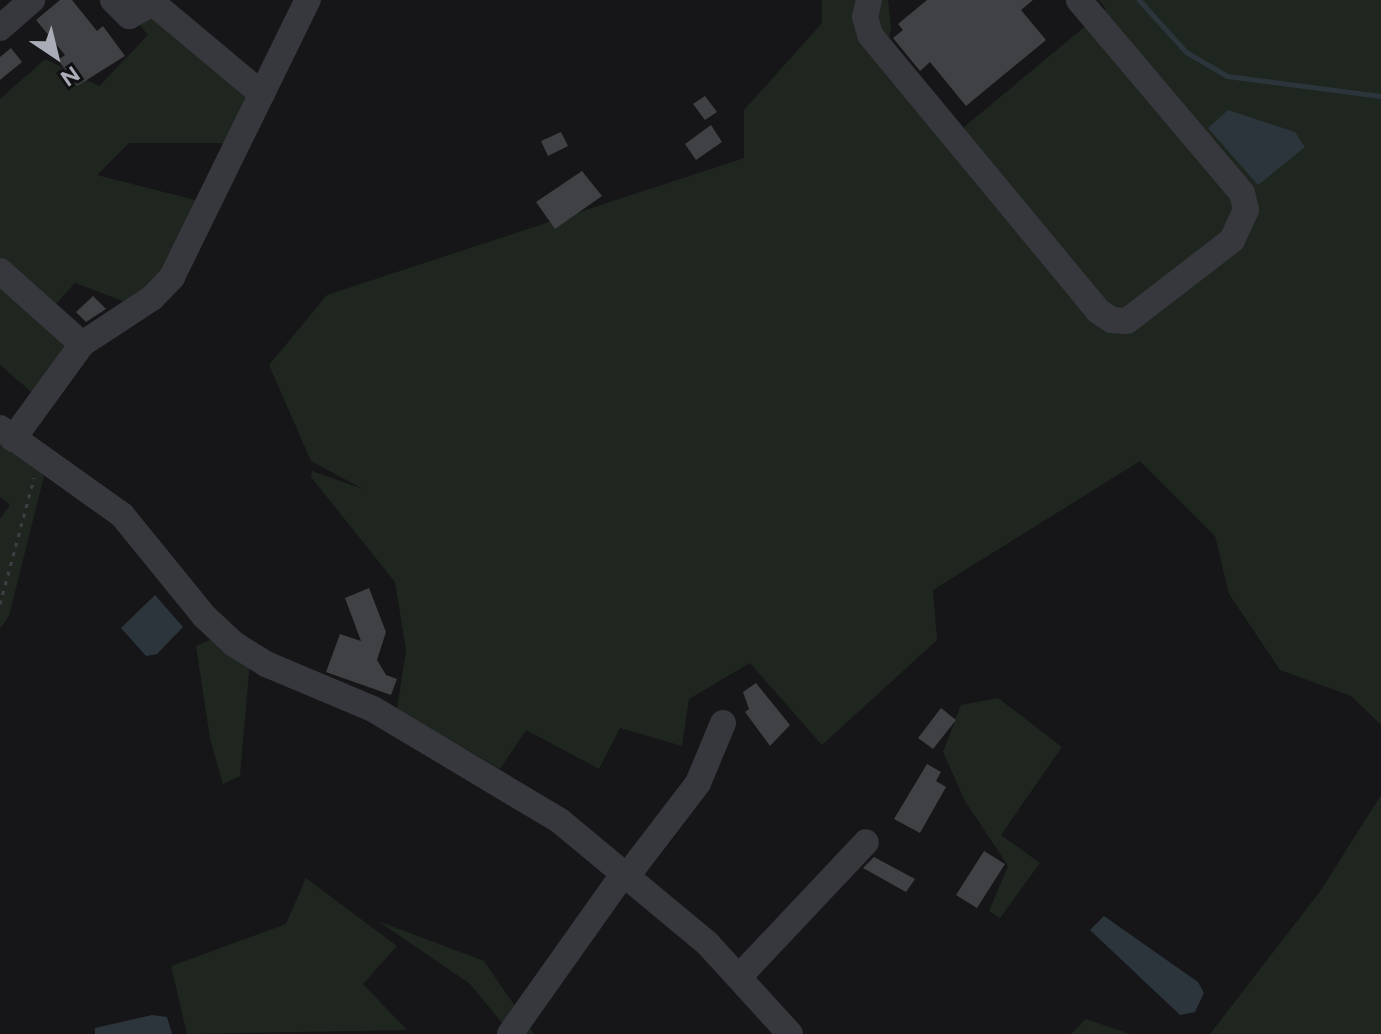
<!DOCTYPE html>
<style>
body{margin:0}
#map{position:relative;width:1381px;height:1034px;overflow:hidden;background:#161618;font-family:Figtree,sans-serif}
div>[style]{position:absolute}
.green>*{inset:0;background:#1e261f}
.water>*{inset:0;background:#2c353c}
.stream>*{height:5px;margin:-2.5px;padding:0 2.5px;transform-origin:2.5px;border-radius:2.5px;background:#2c353c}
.building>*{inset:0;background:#404145}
.path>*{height:3px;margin-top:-1.5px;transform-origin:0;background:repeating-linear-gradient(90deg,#3d3f44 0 4px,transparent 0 10px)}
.minor>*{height:26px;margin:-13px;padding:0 13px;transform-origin:13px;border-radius:13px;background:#37383d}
span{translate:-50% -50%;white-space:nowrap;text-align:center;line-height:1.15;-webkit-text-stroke:6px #111113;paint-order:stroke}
.north{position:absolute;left:16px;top:16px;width:80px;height:80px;-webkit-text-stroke:6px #111113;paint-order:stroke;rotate:145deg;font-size:22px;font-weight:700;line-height:32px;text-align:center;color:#a8adb8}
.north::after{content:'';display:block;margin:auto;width:28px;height:36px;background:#a8adb8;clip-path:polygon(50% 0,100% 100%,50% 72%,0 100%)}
</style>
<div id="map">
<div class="green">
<i style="clip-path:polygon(119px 0,163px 0,251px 92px,226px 143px,129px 143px,97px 175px,203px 202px,168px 274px,128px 303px,75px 283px,46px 315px,74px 340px,36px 396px,0 365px,0 99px,45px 59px,99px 86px,148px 35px)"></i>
<i style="clip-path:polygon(822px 0,888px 0,891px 26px,885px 73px,946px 142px,1106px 9px,1099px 0,1381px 0,1381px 725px,1351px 696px,1280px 670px,1229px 594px,1215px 536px,1140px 461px,933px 590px,937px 640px,822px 745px,750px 663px,689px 699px,682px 746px,620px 728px,599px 769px,526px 730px,500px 769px,397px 709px,406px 650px,395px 582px,311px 477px,312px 471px,363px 489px,311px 461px,269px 365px,327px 295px,744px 158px,744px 110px,822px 23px)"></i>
<i style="clip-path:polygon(0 439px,44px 476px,9px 616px,0 629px,0 519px,10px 505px,0 497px)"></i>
<i style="clip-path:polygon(214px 638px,250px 661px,240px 776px,223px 784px,210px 739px,196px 646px)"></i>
<i style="clip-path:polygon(998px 698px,1062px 747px,1001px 835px,1040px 863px,1000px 918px,989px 911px,1008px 866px,965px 801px,943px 752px,961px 705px)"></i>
<i style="clip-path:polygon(1381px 795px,1381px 1034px,1210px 1034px,1321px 890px)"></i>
<i style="clip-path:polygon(306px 878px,397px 946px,363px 984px,407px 1030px,187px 1034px,171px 966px,286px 924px)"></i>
<i style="clip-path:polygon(378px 921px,484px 961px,534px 1034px,511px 1034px,470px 984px)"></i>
<i style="clip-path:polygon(1086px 1019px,1130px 1034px,1071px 1034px)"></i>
</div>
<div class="water">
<i style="clip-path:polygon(1228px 110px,1295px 132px,1305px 147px,1258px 185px,1208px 128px)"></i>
<i style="clip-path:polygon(155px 595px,183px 627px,157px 654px,146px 656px,121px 628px)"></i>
<i style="clip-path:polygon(1104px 916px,1198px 982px,1204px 993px,1195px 1012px,1180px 1015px,1090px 930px)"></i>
<i style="clip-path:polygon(152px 1015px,167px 1017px,172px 1034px,95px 1034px,95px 1028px)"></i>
</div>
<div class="stream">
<i style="left:1139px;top:0;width:70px;rotate:47.9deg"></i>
<i style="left:1186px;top:52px;width:48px;rotate:30.3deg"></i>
<i style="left:1227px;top:76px;width:155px;rotate:7.4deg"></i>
</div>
<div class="building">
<i style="clip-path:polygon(60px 0,72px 0,97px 31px,103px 26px,125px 56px,77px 86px,58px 60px,65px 55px,36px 20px)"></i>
<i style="clip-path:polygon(927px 0,1033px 0,1021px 10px,1046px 40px,966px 106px,930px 62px,920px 71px,893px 38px,903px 30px,898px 24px)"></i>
<i style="clip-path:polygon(11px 48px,22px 62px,0 80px,0 57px)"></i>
<i style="clip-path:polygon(705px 96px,717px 112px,705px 120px,693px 104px)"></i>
<i style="clip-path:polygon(711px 125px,722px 142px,696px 160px,685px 144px)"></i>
<i style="clip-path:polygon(561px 132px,568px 146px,548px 156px,541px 141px)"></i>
<i style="clip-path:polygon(582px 171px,602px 196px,555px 229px,536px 202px)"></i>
<i style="clip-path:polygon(93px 296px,106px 309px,86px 322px,76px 312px)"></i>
<i style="clip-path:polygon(369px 588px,386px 632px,377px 660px,386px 675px,397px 679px,391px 695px,326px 672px,340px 634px,361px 641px,345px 598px)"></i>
<i style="clip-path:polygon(756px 683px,790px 725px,770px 746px,745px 712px,749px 709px,743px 692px)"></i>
<i style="clip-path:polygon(941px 708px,956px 720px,933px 749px,918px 738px)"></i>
<i style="clip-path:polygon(927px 764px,941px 772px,936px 781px,946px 787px,920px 833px,894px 819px)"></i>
<i style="clip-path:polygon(984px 851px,1005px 864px,977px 908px,956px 895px)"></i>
<i style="clip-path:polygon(874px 857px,915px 879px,906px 892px,863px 868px)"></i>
</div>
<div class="path">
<i style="left:0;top:604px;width:131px;rotate:-74.9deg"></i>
</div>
<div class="minor">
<i style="left:113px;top:0;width:23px;rotate:45deg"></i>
<i style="left:129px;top:16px;width:27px;rotate:-28deg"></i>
<i style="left:153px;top:3px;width:142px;rotate:39.9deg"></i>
<i style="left:869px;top:0;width:17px;rotate:103deg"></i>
<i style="left:865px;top:17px;width:19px;rotate:74deg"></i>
<i style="left:870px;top:35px;width:358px;rotate:50.4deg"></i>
<i style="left:1098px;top:311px;width:17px;rotate:33deg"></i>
<i style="left:1112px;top:320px;width:15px;rotate:4deg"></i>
<i style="left:1127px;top:321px;width:133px;rotate:-37.6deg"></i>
<i style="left:1232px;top:240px;width:33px;rotate:-65deg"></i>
<i style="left:1246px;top:210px;width:17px;rotate:-103deg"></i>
<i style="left:1242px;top:193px;width:253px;rotate:-130.2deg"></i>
<i style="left:0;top:28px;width:43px;rotate:-41.2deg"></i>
<i style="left:0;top:271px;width:110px;rotate:41.7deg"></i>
<i style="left:0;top:428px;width:150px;rotate:35.5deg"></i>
<i style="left:122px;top:515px;width:130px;rotate:50.9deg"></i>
<i style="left:204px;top:616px;width:41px;rotate:43deg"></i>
<i style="left:234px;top:644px;width:38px;rotate:32deg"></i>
<i style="left:266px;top:664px;width:116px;rotate:22.8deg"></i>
<i style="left:373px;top:709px;width:218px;rotate:30.9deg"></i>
<i style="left:560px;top:821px;width:191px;rotate:39.7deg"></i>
<i style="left:707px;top:943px;width:123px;rotate:47.6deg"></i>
<i style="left:13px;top:439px;width:117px;rotate:-54deg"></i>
<i style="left:82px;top:344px;width:84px;rotate:-33.3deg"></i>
<i style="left:152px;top:298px;width:29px;rotate:-46deg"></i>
<i style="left:172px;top:277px;width:309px;rotate:-63.9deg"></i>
<i style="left:627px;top:876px;width:117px;rotate:-52.6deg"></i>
<i style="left:698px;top:783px;width:65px;rotate:-67.4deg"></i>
<i style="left:739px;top:977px;width:185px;rotate:-46.7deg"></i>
<i style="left:510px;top:1034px;width:197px;rotate:-54.7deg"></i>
</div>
<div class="north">N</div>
</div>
